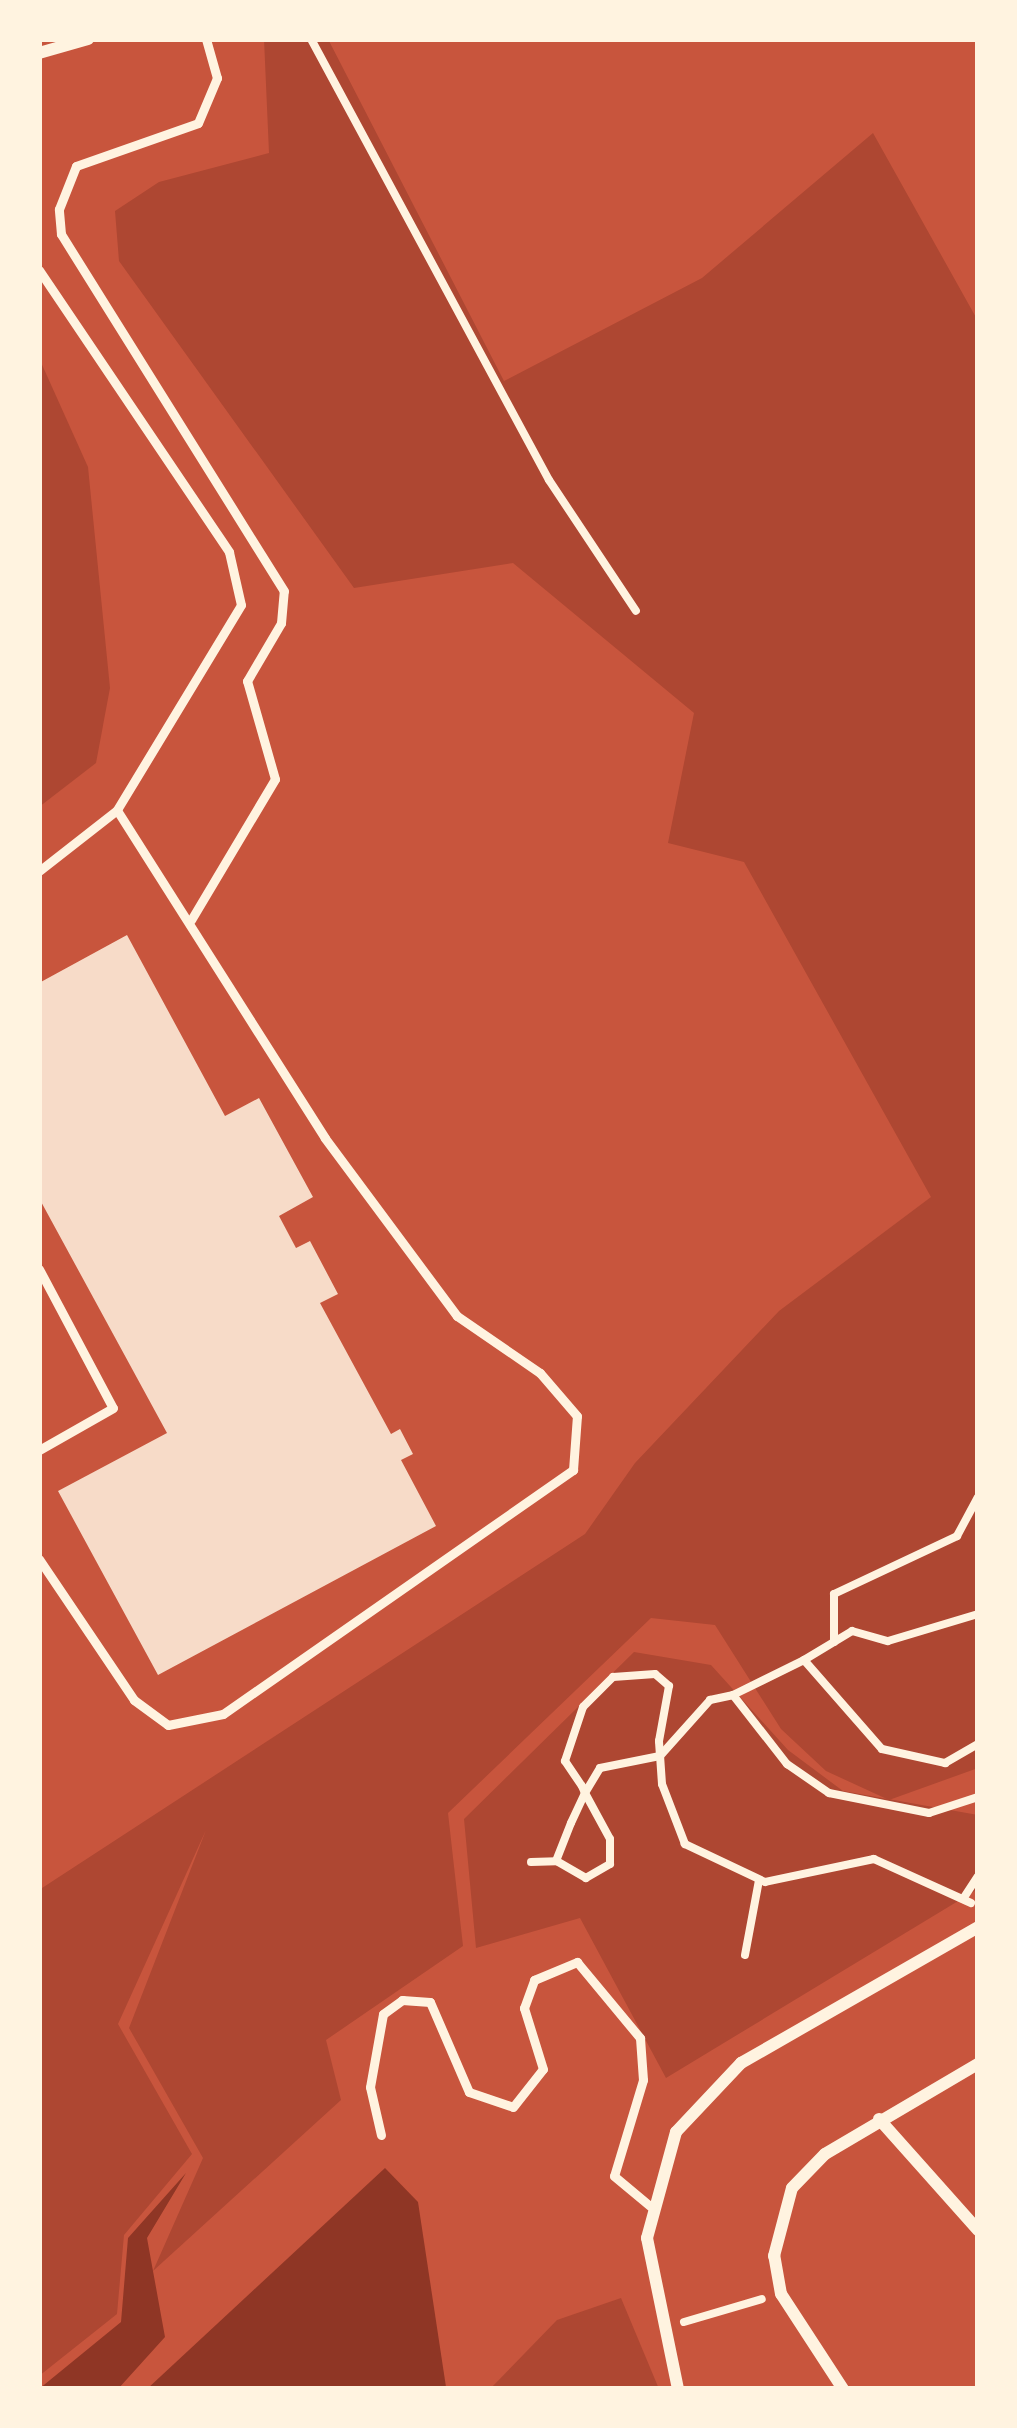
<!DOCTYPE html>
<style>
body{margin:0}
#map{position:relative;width:1017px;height:2428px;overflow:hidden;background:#c8553d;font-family:Inter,sans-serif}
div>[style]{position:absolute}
.green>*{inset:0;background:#ae4732}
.water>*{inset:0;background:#8f3625}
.building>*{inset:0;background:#f7dbc8}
.path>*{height:8px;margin:-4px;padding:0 4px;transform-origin:4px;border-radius:4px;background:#fff3e0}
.service>*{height:9px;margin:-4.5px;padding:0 4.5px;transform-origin:4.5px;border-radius:4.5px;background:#fff3e0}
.minor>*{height:12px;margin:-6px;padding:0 6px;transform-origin:6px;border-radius:6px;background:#fff3e0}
span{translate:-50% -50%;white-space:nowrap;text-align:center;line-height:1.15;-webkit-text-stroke:9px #fff3e0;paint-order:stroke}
.frame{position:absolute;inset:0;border:42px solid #fff3e0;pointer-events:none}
</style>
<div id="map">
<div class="green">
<i style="clip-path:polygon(264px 39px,328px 39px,504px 381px,702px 278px,873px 133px,978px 321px,978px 1768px,889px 1800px,826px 1771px,781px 1729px,715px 1625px,651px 1618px,448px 1813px,463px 1946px,326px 2040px,341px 2100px,153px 2271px,203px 2158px,129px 2028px,206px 1830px,118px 2024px,192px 2154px,124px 2235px,117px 2314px,39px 2376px,39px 1890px,585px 1534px,635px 1463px,779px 1311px,931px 1197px,744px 862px,668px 843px,694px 713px,513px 563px,354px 588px,119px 261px,115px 211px,159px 182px,269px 153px)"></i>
<i style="clip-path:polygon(39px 358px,88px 467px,110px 688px,96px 763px,39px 807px)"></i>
<i style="clip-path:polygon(634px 1652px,711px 1665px,788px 1750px,843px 1791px,978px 1815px,978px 1889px,666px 2078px,580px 1918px,476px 1948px,464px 1819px)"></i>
<i style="clip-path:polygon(621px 2298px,659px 2389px,490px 2389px,557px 2320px)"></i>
</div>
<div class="water">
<i style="clip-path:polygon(385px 2168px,418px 2202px,446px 2387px,147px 2389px)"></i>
<i style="clip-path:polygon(186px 2173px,147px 2238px,165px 2337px,118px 2389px,39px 2389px,121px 2322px,128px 2238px)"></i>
</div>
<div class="building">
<i style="clip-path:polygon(127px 935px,225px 1116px,259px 1098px,313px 1197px,279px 1216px,296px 1248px,310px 1241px,338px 1294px,320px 1303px,391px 1434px,400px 1429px,413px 1454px,401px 1460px,436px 1526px,158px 1675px,58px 1491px,167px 1433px,39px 1198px,39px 983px)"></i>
</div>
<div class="path">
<i style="left:311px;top:39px;width:501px;rotate:61.65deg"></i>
<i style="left:549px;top:480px;width:157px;rotate:56.4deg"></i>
<i style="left:834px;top:1642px;width:48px;rotate:-90deg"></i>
<i style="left:834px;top:1594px;width:136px;rotate:-25.2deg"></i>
<i style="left:957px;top:1536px;width:44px;rotate:-61.7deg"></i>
<i style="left:804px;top:1660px;width:56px;rotate:-31.1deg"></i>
<i style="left:852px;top:1631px;width:37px;rotate:16deg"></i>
<i style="left:888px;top:1641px;width:94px;rotate:-16.7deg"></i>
<i style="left:733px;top:1695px;width:79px;rotate:-26.2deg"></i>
<i style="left:804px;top:1660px;width:118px;rotate:48.8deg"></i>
<i style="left:882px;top:1749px;width:65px;rotate:12.5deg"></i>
<i style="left:945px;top:1763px;width:38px;rotate:-30deg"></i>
<i style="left:531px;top:1862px;width:25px;rotate:-2deg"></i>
<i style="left:963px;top:1899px;width:27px;rotate:-57deg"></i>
<i style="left:971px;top:1903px;width:107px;rotate:-155.6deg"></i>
<i style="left:874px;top:1859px;width:111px;rotate:168.1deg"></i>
<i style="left:765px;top:1882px;width:89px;rotate:-154.6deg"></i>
<i style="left:685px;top:1844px;width:64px;rotate:-111deg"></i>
<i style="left:662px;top:1784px;width:28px;rotate:-94deg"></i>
<i style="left:660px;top:1756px;width:15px;rotate:-94deg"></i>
<i style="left:659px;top:1741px;width:56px;rotate:-79.7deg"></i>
<i style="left:669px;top:1686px;width:18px;rotate:-139deg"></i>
<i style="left:655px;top:1674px;width:42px;rotate:175.9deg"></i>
<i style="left:613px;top:1677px;width:42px;rotate:135deg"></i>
<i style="left:583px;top:1707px;width:57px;rotate:108.4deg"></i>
<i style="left:565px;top:1761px;width:30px;rotate:56deg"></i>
<i style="left:582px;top:1786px;width:8px;rotate:67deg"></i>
<i style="left:585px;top:1793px;width:52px;rotate:61.5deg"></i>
<i style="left:610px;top:1839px;width:25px;rotate:90deg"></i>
<i style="left:610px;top:1864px;width:28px;rotate:150deg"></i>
<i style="left:586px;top:1878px;width:34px;rotate:-150deg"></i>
<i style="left:556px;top:1861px;width:41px;rotate:-68.5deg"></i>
<i style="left:571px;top:1823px;width:33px;rotate:-65deg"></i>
<i style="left:585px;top:1793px;width:29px;rotate:-59deg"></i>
<i style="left:600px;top:1768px;width:61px;rotate:-11.3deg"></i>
<i style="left:660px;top:1756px;width:75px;rotate:-48.2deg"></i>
<i style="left:710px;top:1700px;width:24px;rotate:-12deg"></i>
<i style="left:733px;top:1695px;width:88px;rotate:52deg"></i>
<i style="left:787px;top:1764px;width:51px;rotate:34.6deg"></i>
<i style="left:829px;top:1793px;width:102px;rotate:11.3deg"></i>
<i style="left:929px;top:1813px;width:52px;rotate:-18.1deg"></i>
<i style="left:745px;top:1955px;width:76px;rotate:-79.4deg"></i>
<i style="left:684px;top:2322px;width:81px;rotate:-16.4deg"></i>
</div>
<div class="service">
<i style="left:39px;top:270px;width:340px;rotate:56deg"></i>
<i style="left:229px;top:552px;width:54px;rotate:77.2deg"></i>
<i style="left:241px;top:605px;width:240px;rotate:121.2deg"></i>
<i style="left:117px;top:810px;width:99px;rotate:142deg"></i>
<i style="left:191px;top:920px;width:164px;rotate:-59.2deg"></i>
<i style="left:275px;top:779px;width:102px;rotate:-105.9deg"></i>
<i style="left:247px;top:681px;width:67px;rotate:-59.6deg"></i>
<i style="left:281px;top:623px;width:32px;rotate:-85deg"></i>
<i style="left:284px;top:591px;width:421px;rotate:-122deg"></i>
<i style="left:61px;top:234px;width:25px;rotate:-95deg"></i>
<i style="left:59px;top:209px;width:46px;rotate:-68.4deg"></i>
<i style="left:76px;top:166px;width:129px;rotate:-19.4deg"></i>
<i style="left:198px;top:123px;width:49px;rotate:-67.1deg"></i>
<i style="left:217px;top:78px;width:41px;rotate:-105.8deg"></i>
<i style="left:39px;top:1269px;width:157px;rotate:62deg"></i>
<i style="left:113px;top:1408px;width:85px;rotate:150.4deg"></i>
<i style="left:39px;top:1559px;width:170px;rotate:56deg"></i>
<i style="left:134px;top:1700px;width:42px;rotate:36.3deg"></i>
<i style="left:168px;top:1725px;width:56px;rotate:-11.3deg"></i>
<i style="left:223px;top:1714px;width:427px;rotate:-34.9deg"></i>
<i style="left:573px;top:1470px;width:54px;rotate:-85.8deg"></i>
<i style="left:577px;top:1416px;width:57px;rotate:-130.7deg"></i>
<i style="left:540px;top:1373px;width:101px;rotate:-145.5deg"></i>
<i style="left:457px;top:1316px;width:222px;rotate:-126.6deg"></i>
<i style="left:325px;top:1138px;width:388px;rotate:-122.4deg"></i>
<i style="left:381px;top:2135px;width:49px;rotate:-102.9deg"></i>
<i style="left:370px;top:2087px;width:74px;rotate:-79.9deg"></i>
<i style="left:383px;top:2014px;width:24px;rotate:-36deg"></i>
<i style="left:402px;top:2000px;width:28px;rotate:4deg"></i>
<i style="left:430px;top:2002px;width:98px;rotate:66.6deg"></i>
<i style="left:469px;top:2092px;width:46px;rotate:18.8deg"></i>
<i style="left:513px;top:2107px;width:48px;rotate:-51.7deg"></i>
<i style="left:543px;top:2069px;width:64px;rotate:-107.3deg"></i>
<i style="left:524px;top:2008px;width:30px;rotate:-70deg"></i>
<i style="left:534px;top:1980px;width:47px;rotate:-22.7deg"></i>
<i style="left:577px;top:1962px;width:99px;rotate:50.3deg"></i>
<i style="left:640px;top:2038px;width:42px;rotate:85.9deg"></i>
<i style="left:643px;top:2080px;width:100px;rotate:106.8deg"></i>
<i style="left:614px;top:2176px;width:47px;rotate:39.8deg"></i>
</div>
<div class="minor">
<i style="left:39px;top:53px;width:51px;rotate:-15.9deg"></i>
<i style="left:879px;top:2119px;width:149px;rotate:48.3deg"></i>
<i style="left:678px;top:2389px;width:154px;rotate:-101.6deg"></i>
<i style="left:647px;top:2238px;width:110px;rotate:-74.7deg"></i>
<i style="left:676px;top:2132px;width:95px;rotate:-46.7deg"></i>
<i style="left:741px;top:2063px;width:273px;rotate:-29.8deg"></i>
<i style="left:843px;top:2389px;width:113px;rotate:-123.1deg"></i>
<i style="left:781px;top:2294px;width:39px;rotate:-100deg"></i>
<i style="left:774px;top:2256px;width:70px;rotate:-75.2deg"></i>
<i style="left:792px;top:2188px;width:47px;rotate:-45.9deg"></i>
<i style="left:825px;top:2154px;width:178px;rotate:-30.5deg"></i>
</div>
<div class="frame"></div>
</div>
